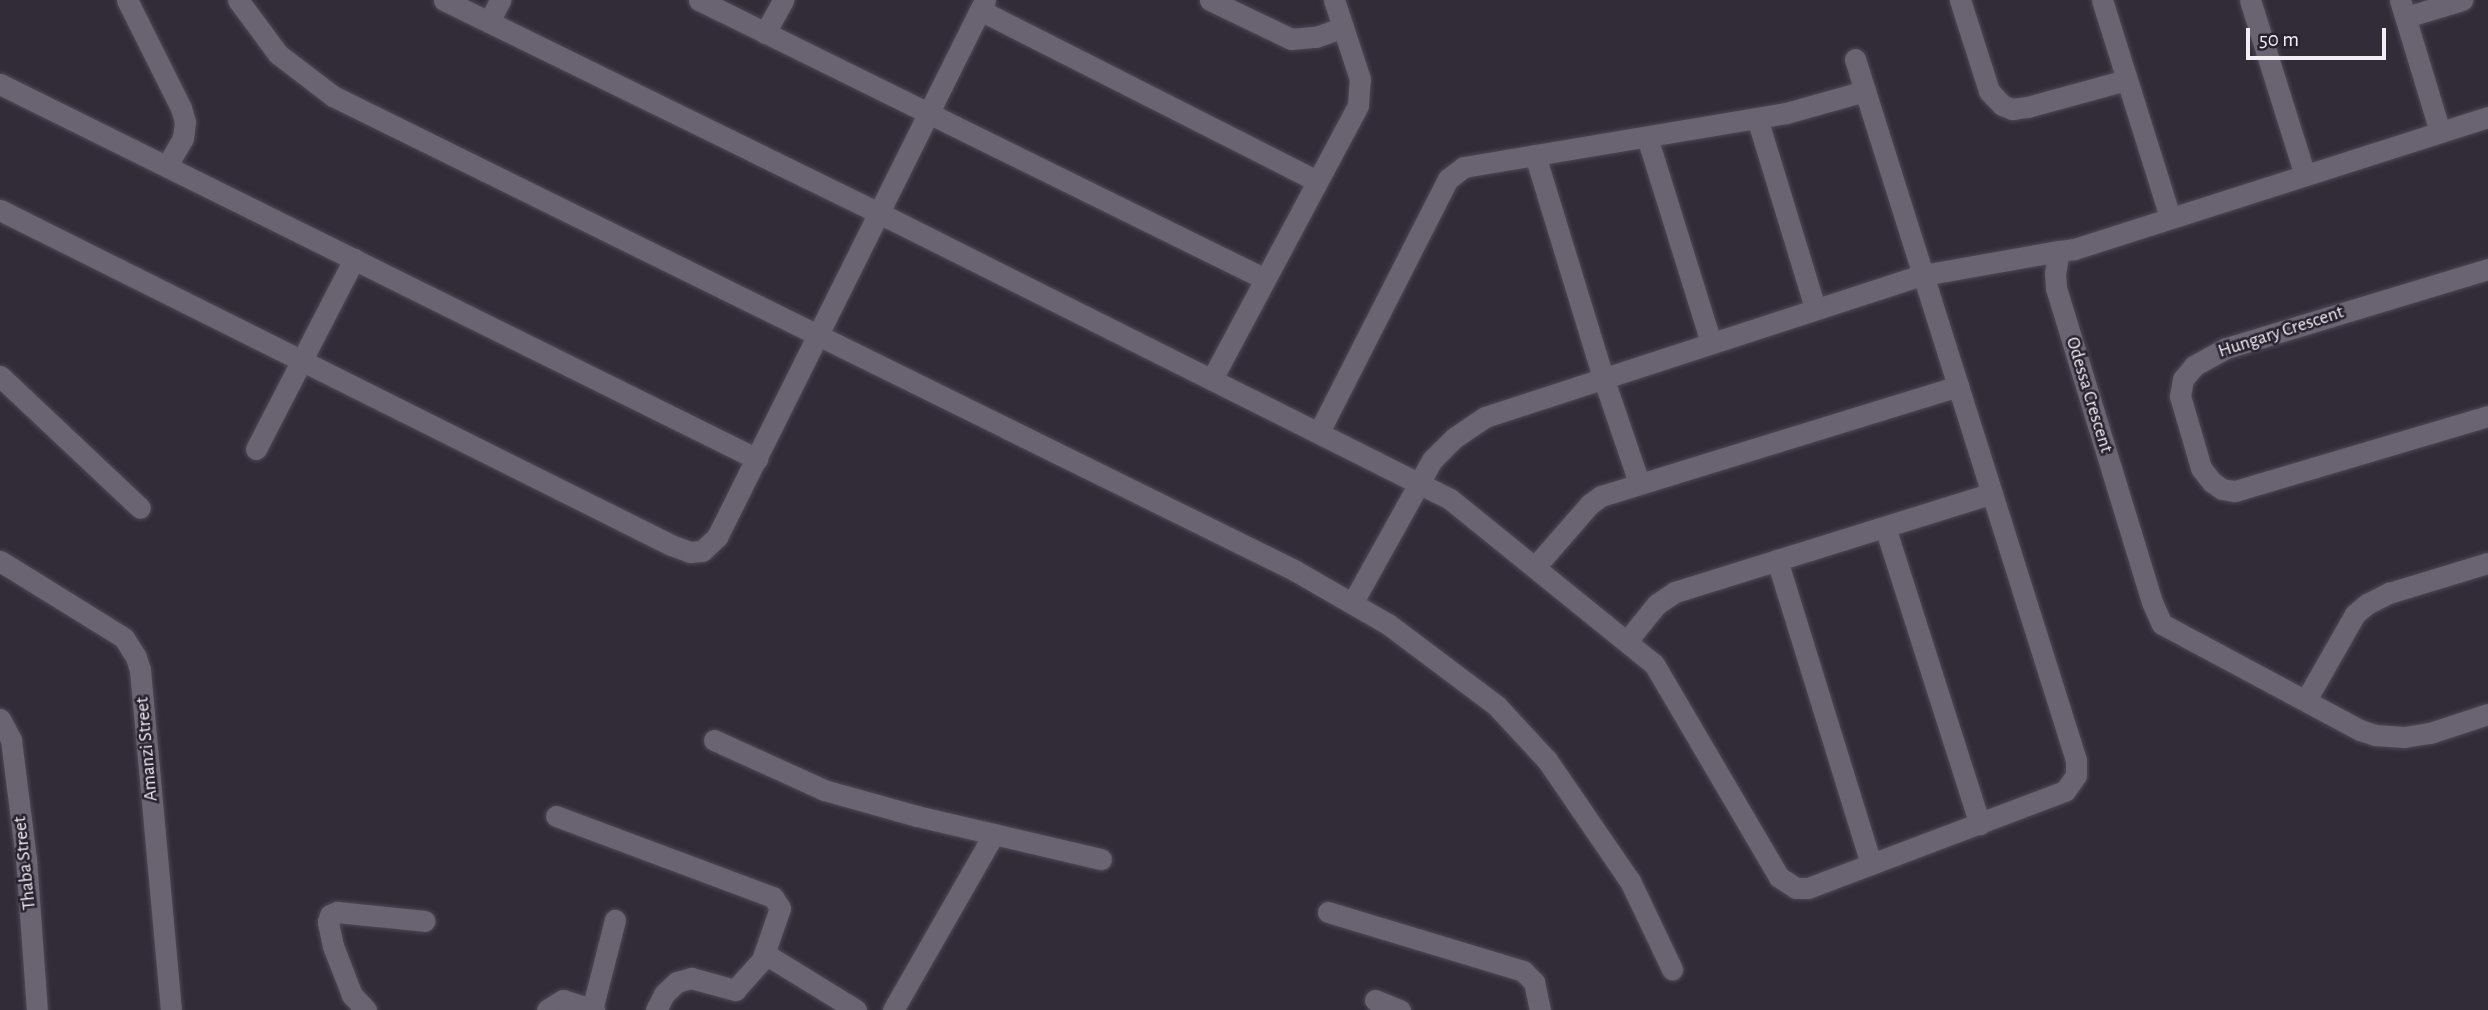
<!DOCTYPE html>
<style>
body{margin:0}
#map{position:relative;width:2488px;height:1010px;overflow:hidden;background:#322c39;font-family:"Alegreya Sans",sans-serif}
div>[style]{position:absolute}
.roads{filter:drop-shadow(0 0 2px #4d4853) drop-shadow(0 0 2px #4d4853)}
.street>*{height:21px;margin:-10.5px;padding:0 10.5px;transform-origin:10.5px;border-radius:10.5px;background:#696372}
span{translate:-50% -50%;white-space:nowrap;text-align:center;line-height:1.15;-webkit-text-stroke:5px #28222f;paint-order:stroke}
.street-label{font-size:19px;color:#f1eef6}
.scale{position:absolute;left:2246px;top:28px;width:140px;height:32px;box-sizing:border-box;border:4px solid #f1eef6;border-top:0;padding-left:9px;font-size:21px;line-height:24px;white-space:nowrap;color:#f1eef6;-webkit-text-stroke:5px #28222f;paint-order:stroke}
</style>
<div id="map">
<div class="roads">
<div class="street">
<i style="left:127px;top:0;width:121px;rotate:63.4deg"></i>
<i style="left:181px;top:108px;width:15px;rotate:74deg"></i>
<i style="left:185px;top:122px;width:16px;rotate:97deg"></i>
<i style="left:183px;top:138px;width:32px;rotate:120deg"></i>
<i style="left:238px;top:0;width:67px;rotate:53.5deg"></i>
<i style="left:278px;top:54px;width:69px;rotate:37.4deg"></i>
<i style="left:333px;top:96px;width:1072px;rotate:26.25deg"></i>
<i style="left:1294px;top:570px;width:108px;rotate:29.9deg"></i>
<i style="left:1388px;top:624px;width:135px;rotate:36.9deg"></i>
<i style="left:1496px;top:705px;width:75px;rotate:47.2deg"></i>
<i style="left:1547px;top:760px;width:147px;rotate:55.6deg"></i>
<i style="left:1630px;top:881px;width:98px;rotate:64.5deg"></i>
<i style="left:444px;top:0;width:484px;rotate:26.1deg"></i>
<i style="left:879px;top:213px;width:639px;rotate:26.61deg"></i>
<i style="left:1450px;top:499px;width:262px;rotate:39deg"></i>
<i style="left:1654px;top:664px;width:247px;rotate:59.6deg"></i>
<i style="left:1779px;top:877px;width:20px;rotate:33deg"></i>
<i style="left:1796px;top:888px;width:12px"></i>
<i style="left:1808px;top:888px;width:275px;rotate:-20.7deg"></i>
<i style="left:2065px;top:791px;width:19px;rotate:-55deg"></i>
<i style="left:2076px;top:775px;width:15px;rotate:-90deg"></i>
<i style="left:2076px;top:760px;width:735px;rotate:-107.5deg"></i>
<i style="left:699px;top:0;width:631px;rotate:26.24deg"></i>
<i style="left:1210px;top:0;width:90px;rotate:25.7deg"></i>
<i style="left:1291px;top:39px;width:25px;rotate:-5deg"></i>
<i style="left:1316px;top:37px;width:29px;rotate:-20deg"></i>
<i style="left:1960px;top:0;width:96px;rotate:72.3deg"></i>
<i style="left:1989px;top:91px;width:19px;rotate:47deg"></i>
<i style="left:2002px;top:105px;width:11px;rotate:22deg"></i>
<i style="left:2012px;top:109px;width:15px;rotate:-8deg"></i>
<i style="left:2027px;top:107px;width:103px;rotate:-15.3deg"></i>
<i style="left:2102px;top:0;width:227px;rotate:72.6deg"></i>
<i style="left:2250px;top:0;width:183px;rotate:72.6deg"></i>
<i style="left:2400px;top:0;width:138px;rotate:73.1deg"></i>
<i style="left:980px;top:10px;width:378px;rotate:26.9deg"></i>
<i style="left:2406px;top:17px;width:59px;rotate:-16.9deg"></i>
<i style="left:489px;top:22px;width:25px;rotate:-63deg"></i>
<i style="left:765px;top:33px;width:38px;rotate:-61deg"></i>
<i style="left:0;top:84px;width:845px;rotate:26.35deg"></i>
<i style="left:2488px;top:117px;width:435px;rotate:162.3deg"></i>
<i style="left:2074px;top:249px;width:15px;rotate:172deg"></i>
<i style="left:2059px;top:251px;width:22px;rotate:100deg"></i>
<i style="left:2055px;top:273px;width:15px;rotate:86deg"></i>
<i style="left:2056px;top:288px;width:328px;rotate:73deg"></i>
<i style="left:2152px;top:602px;width:24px;rotate:66deg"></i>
<i style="left:2162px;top:624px;width:225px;rotate:28.2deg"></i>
<i style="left:2360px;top:730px;width:16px;rotate:18deg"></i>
<i style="left:2375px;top:735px;width:29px;rotate:4deg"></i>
<i style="left:2404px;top:737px;width:26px;rotate:-9deg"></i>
<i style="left:2430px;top:733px;width:61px;rotate:-18.1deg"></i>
<i style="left:1757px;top:118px;width:199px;rotate:73deg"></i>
<i style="left:1647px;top:137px;width:215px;rotate:72.7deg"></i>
<i style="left:1535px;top:155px;width:232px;rotate:73deg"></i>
<i style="left:1603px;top:377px;width:112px;rotate:71.2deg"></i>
<i style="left:0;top:210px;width:750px;rotate:26.53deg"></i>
<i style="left:671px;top:545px;width:20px;rotate:20deg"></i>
<i style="left:690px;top:552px;width:12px;rotate:-5deg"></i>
<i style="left:702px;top:551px;width:21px;rotate:-43deg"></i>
<i style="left:717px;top:537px;width:600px;rotate:-63.48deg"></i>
<i style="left:2488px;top:269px;width:274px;rotate:163.2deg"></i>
<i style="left:2226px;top:348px;width:37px;rotate:151deg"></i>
<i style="left:2194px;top:366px;width:17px;rotate:130deg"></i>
<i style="left:2183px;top:379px;width:17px;rotate:100deg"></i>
<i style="left:2180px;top:396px;width:75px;rotate:73.7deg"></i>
<i style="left:2201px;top:468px;width:18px;rotate:52deg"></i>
<i style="left:2212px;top:482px;width:12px;rotate:35deg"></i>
<i style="left:2222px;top:489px;width:13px;rotate:9deg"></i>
<i style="left:2235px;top:491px;width:264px;rotate:-16.5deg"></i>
<i style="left:0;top:376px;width:192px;rotate:43.3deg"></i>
<i style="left:1212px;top:379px;width:310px;rotate:-61.9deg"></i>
<i style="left:1358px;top:105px;width:26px;rotate:-86deg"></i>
<i style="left:1360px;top:79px;width:83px;rotate:-108.2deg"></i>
<i style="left:1319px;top:432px;width:284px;rotate:-63deg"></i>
<i style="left:1448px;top:179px;width:20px;rotate:-37deg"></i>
<i style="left:1464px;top:167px;width:326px;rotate:-9.5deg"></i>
<i style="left:1786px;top:113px;width:82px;rotate:-15.6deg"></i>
<i style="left:256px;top:449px;width:214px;rotate:-62.7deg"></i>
<i style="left:1885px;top:527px;width:312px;rotate:72.3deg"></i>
<i style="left:1777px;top:560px;width:318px;rotate:72.8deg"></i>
<i style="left:0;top:561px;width:146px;rotate:31.8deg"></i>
<i style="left:124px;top:638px;width:22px;rotate:58deg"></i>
<i style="left:136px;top:657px;width:14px;rotate:73deg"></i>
<i style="left:140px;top:670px;width:341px;rotate:84.8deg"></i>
<i style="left:1535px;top:567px;width:84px;rotate:-48.9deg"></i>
<i style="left:1590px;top:504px;width:14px;rotate:-36deg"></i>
<i style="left:1601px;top:496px;width:374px;rotate:-17.1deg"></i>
<i style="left:1353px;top:602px;width:162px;rotate:-60.9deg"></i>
<i style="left:1432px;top:460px;width:31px;rotate:-45deg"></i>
<i style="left:1454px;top:438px;width:37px;rotate:-34deg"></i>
<i style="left:1485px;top:417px;width:460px;rotate:-18deg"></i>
<i style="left:1923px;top:275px;width:138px;rotate:-10deg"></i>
<i style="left:1627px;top:641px;width:48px;rotate:-51deg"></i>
<i style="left:1657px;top:604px;width:22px;rotate:-34deg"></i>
<i style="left:1675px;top:592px;width:332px;rotate:-17.3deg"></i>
<i style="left:2306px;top:700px;width:99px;rotate:-60.3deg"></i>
<i style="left:2355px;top:614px;width:16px;rotate:-40deg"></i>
<i style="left:2367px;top:604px;width:25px;rotate:-27deg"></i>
<i style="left:2389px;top:593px;width:103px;rotate:-16.9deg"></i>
<i style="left:0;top:719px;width:24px;rotate:62deg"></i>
<i style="left:11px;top:740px;width:119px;rotate:82.8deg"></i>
<i style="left:26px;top:858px;width:152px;rotate:85.9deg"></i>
<i style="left:714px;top:740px;width:121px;rotate:24.4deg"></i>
<i style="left:824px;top:790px;width:97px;rotate:15.6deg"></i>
<i style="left:917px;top:816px;width:189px;rotate:13.2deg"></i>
<i style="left:556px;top:816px;width:232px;rotate:20.5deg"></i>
<i style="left:773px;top:897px;width:13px;rotate:58deg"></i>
<i style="left:780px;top:908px;width:55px;rotate:109.1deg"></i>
<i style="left:1328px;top:912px;width:204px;rotate:16.8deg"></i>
<i style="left:1523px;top:971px;width:16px;rotate:45deg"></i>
<i style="left:1534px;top:982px;width:29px;rotate:78deg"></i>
<i style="left:1375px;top:1000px;width:27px;rotate:22deg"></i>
<i style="left:366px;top:1010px;width:21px;rotate:-133deg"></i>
<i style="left:352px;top:995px;width:53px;rotate:-111.2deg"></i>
<i style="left:333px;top:946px;width:25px;rotate:-102deg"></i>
<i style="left:328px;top:922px;width:7px;rotate:-74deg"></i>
<i style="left:330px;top:915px;width:8px;rotate:-23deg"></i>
<i style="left:337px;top:912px;width:88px;rotate:5.8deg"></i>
<i style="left:547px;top:1010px;width:19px;rotate:-32deg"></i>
<i style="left:563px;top:1000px;width:33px;rotate:18deg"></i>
<i style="left:592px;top:1010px;width:93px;rotate:-75.7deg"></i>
<i style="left:656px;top:1010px;width:18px;rotate:-63deg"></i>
<i style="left:664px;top:994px;width:18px;rotate:-43deg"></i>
<i style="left:677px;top:982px;width:15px;rotate:-16deg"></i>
<i style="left:691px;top:978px;width:46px;rotate:15.3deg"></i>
<i style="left:735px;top:990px;width:40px;rotate:-48deg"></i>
<i style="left:762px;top:960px;width:9px;rotate:-21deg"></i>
<i style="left:770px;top:957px;width:101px;rotate:31.6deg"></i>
<i style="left:893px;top:1010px;width:203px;rotate:-60.2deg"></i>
</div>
</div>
<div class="street-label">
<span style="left:2281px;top:332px;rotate:-18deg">Hungary Crescent</span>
<span style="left:2089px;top:395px;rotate:73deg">Odessa Crescent</span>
<span style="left:147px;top:749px;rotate:-95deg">Amanzi Street</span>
<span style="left:25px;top:863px;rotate:-96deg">Thaba Street</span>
</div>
<div class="scale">50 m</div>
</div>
